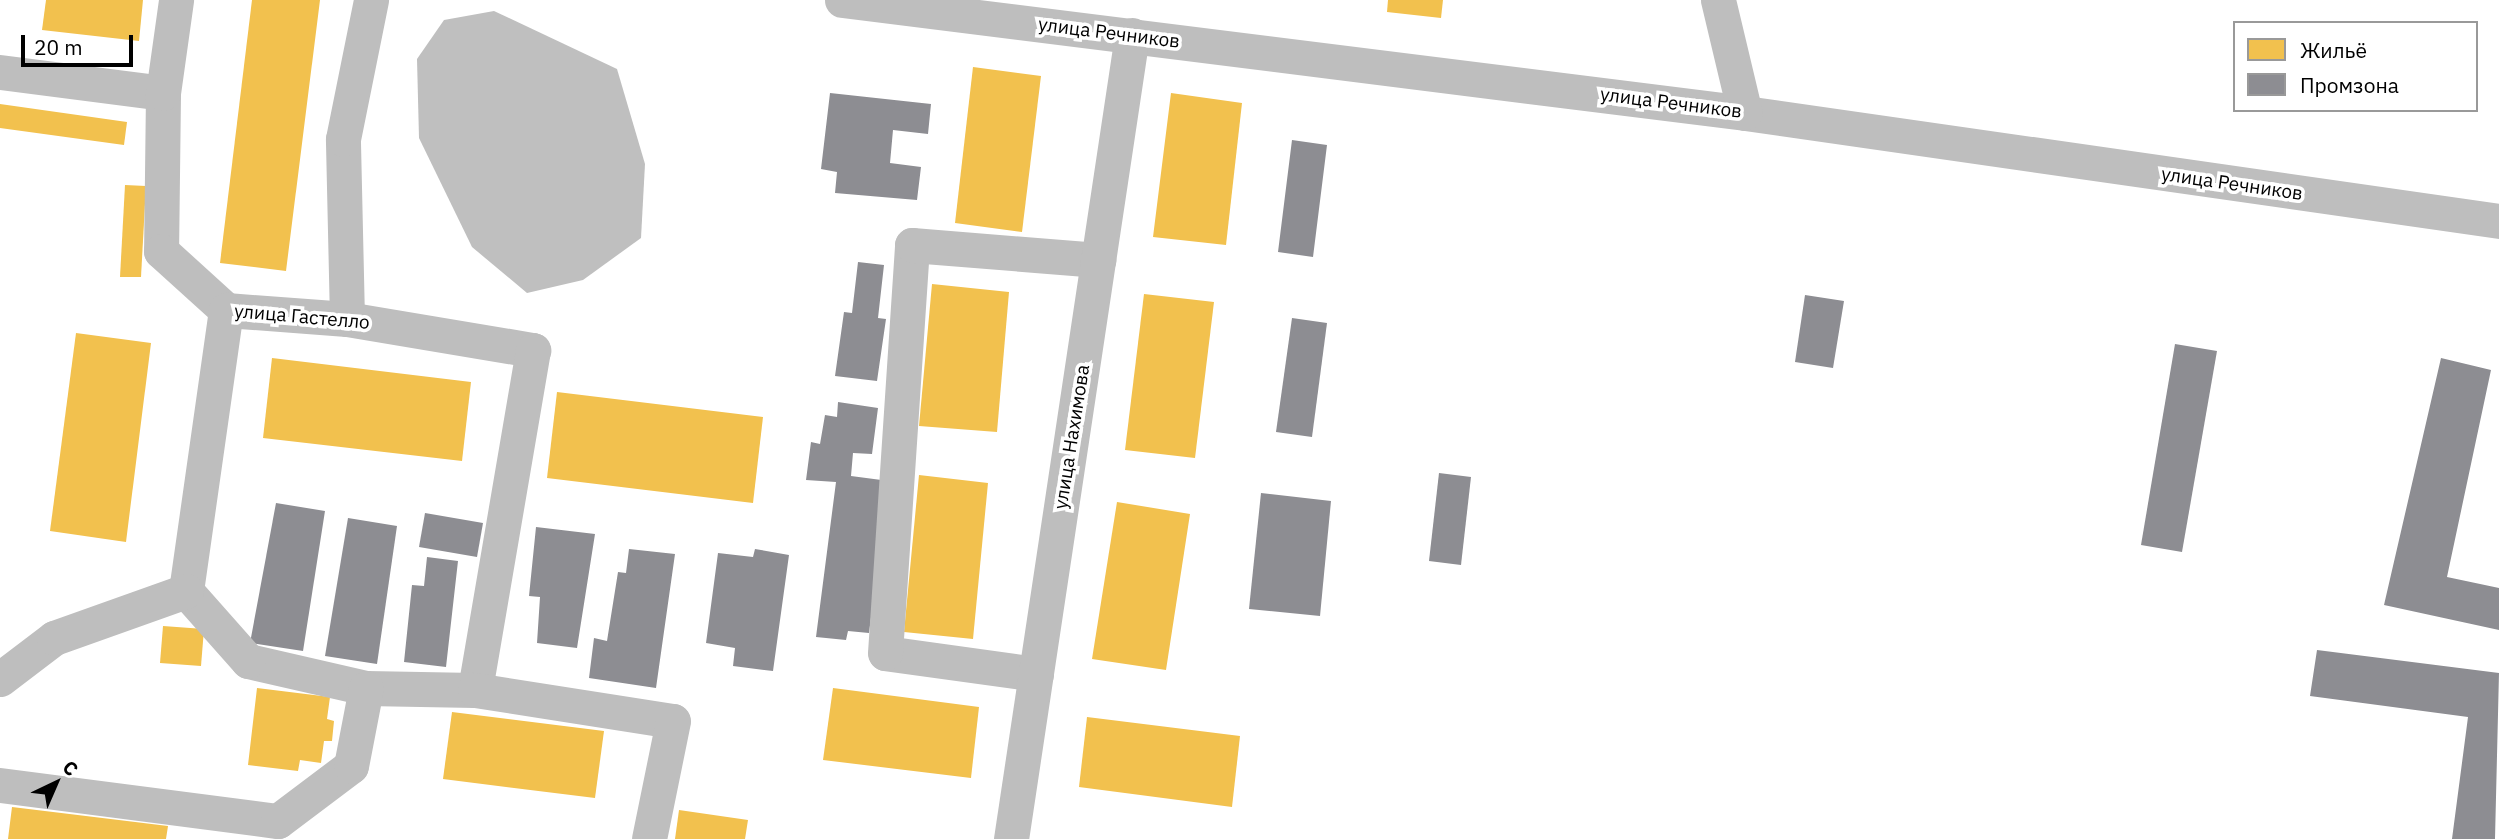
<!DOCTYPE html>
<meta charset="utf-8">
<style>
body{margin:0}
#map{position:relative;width:2499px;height:839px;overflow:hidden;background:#fff;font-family:"IBM Plex Sans",sans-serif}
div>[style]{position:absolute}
.water>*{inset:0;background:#bfbfbf}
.homes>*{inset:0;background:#f2c14e}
.industry>*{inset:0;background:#8d8d92}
.minor>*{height:35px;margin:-17.5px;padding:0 17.5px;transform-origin:17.5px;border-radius:17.5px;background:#bebebe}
span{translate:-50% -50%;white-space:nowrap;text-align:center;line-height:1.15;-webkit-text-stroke:7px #fff;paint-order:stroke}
.street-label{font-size:19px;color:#000}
.legend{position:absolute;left:2233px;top:21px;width:245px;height:91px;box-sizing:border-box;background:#fff;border:2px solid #999;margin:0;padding:9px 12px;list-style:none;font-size:21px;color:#000}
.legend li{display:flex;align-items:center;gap:14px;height:35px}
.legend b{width:35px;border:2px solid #999}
.north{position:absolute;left:21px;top:748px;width:70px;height:70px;-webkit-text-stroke:5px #fff;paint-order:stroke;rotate:44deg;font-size:19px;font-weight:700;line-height:28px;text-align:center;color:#000}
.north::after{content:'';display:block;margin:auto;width:24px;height:32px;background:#000;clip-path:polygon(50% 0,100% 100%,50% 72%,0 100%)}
.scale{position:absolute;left:21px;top:35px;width:112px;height:32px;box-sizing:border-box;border:4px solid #000;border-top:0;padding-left:9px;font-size:21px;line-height:24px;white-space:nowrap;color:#000;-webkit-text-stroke:5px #fff;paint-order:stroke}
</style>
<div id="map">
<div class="water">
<i style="clip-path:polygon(494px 11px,617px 69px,645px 164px,641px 238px,583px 280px,527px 293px,472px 247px,419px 138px,417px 59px,444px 20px)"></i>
</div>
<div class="homes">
<i style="clip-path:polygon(46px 0,143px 0,139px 41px,42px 30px)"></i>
<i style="clip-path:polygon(252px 0,320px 0,286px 271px,220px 263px)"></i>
<i style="clip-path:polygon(1388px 0,1443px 0,1441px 18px,1387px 12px)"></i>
<i style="clip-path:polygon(973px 67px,1041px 76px,1022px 232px,955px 223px)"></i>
<i style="clip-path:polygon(1171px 93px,1242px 103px,1226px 245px,1153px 237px)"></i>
<i style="clip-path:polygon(0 104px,127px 122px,124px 145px,0 128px)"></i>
<i style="clip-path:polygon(125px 185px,146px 186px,141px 277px,120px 277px)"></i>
<i style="clip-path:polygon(932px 284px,1009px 292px,997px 432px,919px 426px)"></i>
<i style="clip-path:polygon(1144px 294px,1214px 302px,1195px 458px,1125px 450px)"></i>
<i style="clip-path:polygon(76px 333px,151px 343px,126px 542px,50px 531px)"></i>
<i style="clip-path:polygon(272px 358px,471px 382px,462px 461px,263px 438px)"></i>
<i style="clip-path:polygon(557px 392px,763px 417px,753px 503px,547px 478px)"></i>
<i style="clip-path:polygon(919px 475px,988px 483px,973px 639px,904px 632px)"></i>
<i style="clip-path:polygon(1117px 502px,1190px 514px,1166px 670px,1092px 659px)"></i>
<i style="clip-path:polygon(163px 626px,204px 629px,201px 666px,160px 663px)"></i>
<i style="clip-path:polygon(257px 688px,330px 697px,327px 719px,334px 721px,332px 741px,324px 741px,321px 763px,300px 760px,298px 771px,248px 765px)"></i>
<i style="clip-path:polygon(833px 688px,979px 707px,971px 778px,823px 760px)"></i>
<i style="clip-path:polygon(452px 712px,604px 731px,595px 798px,443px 779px)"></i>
<i style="clip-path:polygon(1087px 717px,1240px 736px,1232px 807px,1079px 787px)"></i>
<i style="clip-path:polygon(12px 807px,168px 826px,166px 839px,8px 839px)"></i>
<i style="clip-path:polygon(679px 810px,748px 820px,745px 839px,675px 839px)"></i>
</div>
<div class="industry">
<i style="clip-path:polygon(830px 93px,931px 104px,928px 134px,893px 130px,890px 163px,921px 167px,917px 200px,835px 193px,837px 172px,821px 169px)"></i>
<i style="clip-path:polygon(1292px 140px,1327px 145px,1313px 257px,1278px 252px)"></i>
<i style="clip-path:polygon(858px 262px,884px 265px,878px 318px,886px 319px,877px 381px,835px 376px,844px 312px,852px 313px)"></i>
<i style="clip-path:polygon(1805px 295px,1844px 301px,1833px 368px,1795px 362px)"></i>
<i style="clip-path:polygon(1292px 318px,1327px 323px,1312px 437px,1276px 432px)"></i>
<i style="clip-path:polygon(2175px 344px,2217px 351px,2182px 552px,2141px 545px)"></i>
<i style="clip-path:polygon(2441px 358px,2491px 370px,2447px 577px,2499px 588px,2499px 630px,2384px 605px)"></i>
<i style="clip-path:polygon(838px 402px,878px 408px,872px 454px,853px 453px,851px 476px,889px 481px,869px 633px,848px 631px,846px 640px,816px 637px,836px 482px,806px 480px,811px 442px,820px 444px,825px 415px,837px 417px)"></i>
<i style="clip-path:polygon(1439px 473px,1471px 477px,1461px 565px,1429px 561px)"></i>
<i style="clip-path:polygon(1261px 493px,1331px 501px,1320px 616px,1249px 609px)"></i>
<i style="clip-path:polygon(276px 503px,325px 511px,303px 651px,250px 643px)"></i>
<i style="clip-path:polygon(425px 513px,483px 523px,477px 557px,419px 547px)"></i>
<i style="clip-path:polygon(348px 518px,397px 526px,377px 664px,325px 656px)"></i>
<i style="clip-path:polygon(536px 527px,595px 534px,577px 648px,537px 643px,540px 597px,529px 596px)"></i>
<i style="clip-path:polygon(629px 549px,675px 554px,656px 688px,589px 678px,594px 638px,607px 641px,618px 572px,626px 573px)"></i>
<i style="clip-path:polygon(755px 549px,789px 555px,773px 671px,733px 666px,735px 648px,706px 643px,718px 553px,753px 557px)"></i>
<i style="clip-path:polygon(427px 557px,458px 561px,446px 667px,404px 662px,412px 585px,424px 586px)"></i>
<i style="clip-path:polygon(2317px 650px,2499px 673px,2495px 839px,2452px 839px,2468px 717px,2310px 696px)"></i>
</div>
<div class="minor">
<i style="left:842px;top:0;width:910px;rotate:7.13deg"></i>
<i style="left:1745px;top:113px;width:762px;rotate:8.15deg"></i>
<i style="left:1718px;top:0;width:116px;rotate:76.6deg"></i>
<i style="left:0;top:72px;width:164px;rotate:7.3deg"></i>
<i style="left:163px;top:93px;width:158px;rotate:90.7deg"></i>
<i style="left:161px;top:251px;width:88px;rotate:42.2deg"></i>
<i style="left:226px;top:310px;width:121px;rotate:4.3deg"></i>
<i style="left:347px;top:319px;width:189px;rotate:9.5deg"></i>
<i style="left:533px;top:350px;width:345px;rotate:99.7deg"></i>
<i style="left:475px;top:690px;width:109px;rotate:-178.9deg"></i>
<i style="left:366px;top:688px;width:121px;rotate:-167.1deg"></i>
<i style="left:248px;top:661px;width:94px;rotate:-131.5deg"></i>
<i style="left:186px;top:591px;width:284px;rotate:-81.9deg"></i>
<i style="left:163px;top:93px;width:94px;rotate:-82deg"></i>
<i style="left:347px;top:319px;width:180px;rotate:-91.3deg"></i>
<i style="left:343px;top:139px;width:142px;rotate:-78.6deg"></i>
<i style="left:1036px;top:674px;width:152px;rotate:-172.1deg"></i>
<i style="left:885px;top:653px;width:409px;rotate:-86.2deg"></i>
<i style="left:912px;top:245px;width:187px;rotate:4.6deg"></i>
<i style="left:0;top:679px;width:68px;rotate:-37.2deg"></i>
<i style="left:54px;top:638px;width:140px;rotate:-19.6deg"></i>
<i style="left:475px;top:690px;width:200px;rotate:8.9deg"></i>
<i style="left:673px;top:721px;width:120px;rotate:101.5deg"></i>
<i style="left:0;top:785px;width:280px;rotate:7.4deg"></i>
<i style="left:278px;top:821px;width:91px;rotate:-37deg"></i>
<i style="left:351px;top:766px;width:79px;rotate:-79.1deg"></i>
<i style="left:1011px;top:839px;width:813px;rotate:-81.44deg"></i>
</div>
<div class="street-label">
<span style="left:1109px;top:33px;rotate:7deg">улица Речников</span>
<span style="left:1671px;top:103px;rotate:7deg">улица Речников</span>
<span style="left:2232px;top:184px;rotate:8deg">улица Речников</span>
<span style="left:302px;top:317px;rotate:5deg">улица Гастелло</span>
<span style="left:1072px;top:437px;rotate:-81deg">улица Нахимова</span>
</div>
<ul class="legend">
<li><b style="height:19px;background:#f2c14e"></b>Жильё</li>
<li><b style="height:19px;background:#8d8d92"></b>Промзона</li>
</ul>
<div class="north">С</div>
<div class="scale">20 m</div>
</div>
